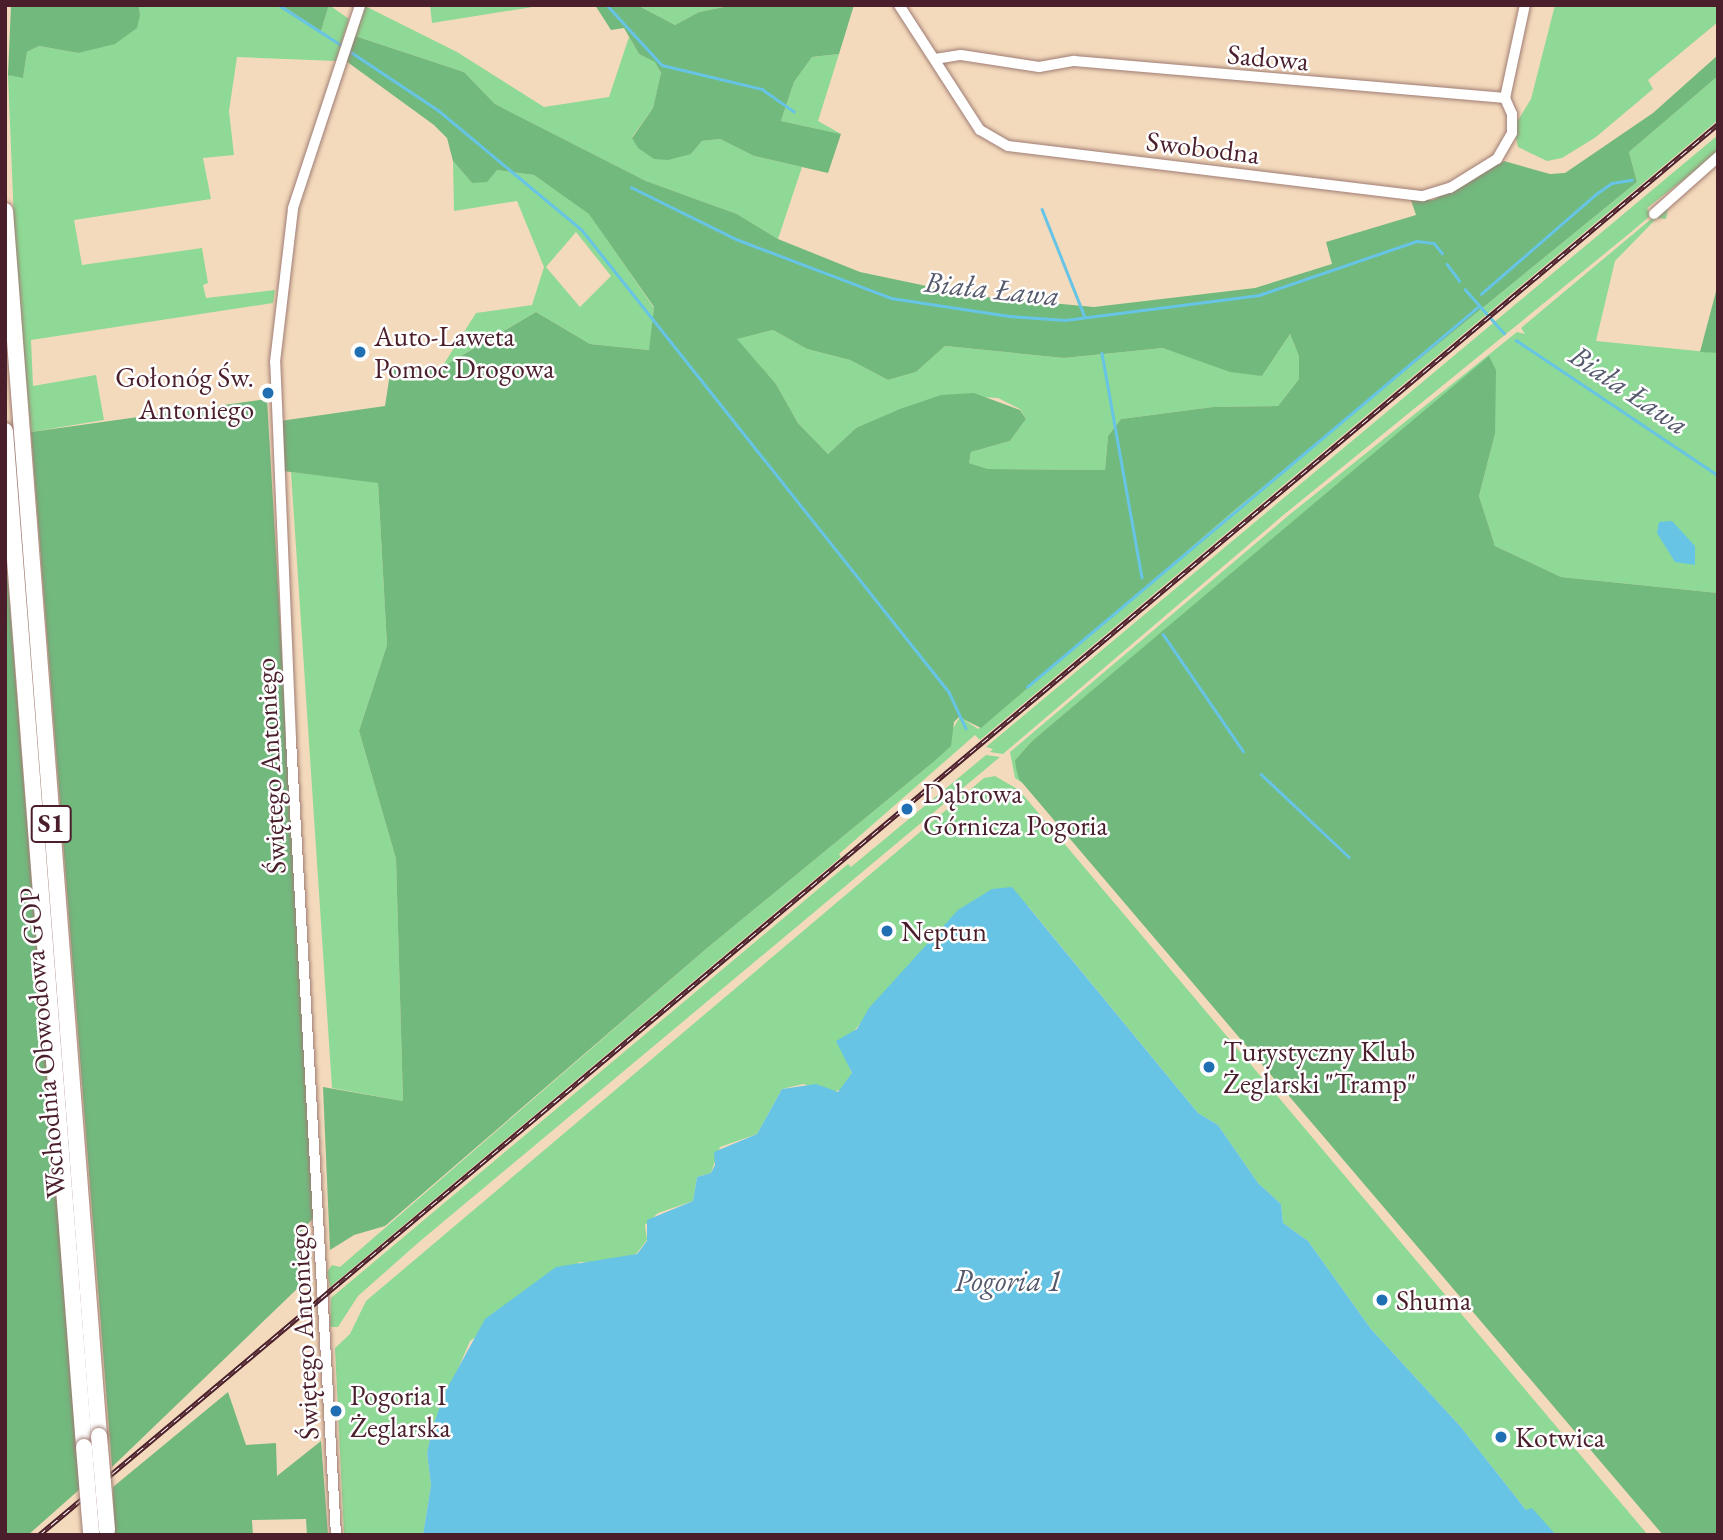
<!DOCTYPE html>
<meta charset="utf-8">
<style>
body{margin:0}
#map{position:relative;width:1723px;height:1540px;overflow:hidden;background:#f4dabc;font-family:"EB Garamond",serif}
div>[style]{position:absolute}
.green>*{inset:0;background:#8ed995}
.forest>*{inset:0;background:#72b97e}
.water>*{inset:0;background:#67c4e5}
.stream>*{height:2.5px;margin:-1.25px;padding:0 1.25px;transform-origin:1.25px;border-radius:1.25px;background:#67c4e5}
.roads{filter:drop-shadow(0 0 2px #9f7c74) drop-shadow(0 0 2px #9f7c74)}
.minor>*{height:10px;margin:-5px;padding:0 5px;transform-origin:5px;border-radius:5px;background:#fff}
.highway>*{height:16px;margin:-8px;padding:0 8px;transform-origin:8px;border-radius:8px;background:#fff}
.rail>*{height:5px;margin-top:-2.5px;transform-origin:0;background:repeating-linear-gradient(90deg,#fff 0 8px,#4a1f2b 0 16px);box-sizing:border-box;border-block:2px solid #4a1f2b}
.bridges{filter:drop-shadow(0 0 2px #9f7c74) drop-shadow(0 0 2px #9f7c74)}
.highway-bridge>*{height:16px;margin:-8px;padding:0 8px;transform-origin:8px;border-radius:8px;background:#fff}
.dots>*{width:19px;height:19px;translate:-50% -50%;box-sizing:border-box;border:4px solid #fff;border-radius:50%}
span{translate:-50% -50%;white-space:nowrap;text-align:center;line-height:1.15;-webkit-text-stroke:5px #fff;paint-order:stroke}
.shield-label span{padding:2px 5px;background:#fff;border:2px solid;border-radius:5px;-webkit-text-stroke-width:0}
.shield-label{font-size:26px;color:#4a1f2b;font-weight:700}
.street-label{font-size:28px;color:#4a1f2b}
.poi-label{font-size:28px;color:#4a1f2b}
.left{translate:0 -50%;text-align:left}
.right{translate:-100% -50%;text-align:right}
.water-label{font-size:30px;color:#54596c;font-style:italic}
.frame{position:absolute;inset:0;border:7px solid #4a1f2b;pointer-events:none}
</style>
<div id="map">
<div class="green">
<i style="clip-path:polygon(139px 5px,281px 5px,321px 31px,329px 5px,349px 19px,336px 61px,237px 57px,229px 111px,234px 155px,203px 158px,211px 199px,74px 220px,82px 265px,202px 248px,208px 283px,203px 285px,206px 298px,275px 290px,273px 303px,31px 340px,33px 386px,96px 375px,104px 420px,31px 432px,16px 270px,8px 75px,23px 77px,27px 52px,39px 46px,78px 53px,140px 15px)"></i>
<i style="clip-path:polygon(430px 5px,545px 5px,432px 23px)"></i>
<i style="clip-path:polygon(637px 5px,734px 5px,699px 12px,675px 25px)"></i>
<i style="clip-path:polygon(1555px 5px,1718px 5px,1718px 22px,1648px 80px,1653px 89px,1596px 137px,1562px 158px,1547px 161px,1518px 147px,1516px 137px,1517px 122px,1531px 99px)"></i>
<i style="clip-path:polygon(365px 6px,457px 52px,544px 107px,609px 97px,629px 37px,639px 54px,656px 62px,661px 74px,653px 108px,632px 137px,691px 154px,702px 141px,720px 139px,754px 156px,802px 167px,778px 239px,737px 214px,646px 181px,495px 104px,464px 72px,355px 36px)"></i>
<i style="clip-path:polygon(839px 54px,818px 121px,841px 134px,781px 121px,794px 82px,812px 57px)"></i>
<i style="clip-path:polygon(1718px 76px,1718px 120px,980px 740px,975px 735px,839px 854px,841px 857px,330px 1287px,327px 1272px,332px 1265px,340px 1267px,706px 949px,931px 764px,960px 717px,978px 729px,1237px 508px,1637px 182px,1629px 152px)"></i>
<i style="clip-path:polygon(1718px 135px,1718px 153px,1647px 208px,1651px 215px,1630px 233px,1281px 517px,1003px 754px,990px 752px,993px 749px,986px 747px)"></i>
<i style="clip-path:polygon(evenodd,453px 161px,472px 183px,497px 170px,534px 175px,589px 213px,654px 308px,650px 350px,590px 344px,536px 312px,442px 367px,476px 313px,532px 305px,544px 267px,517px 201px,454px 211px,453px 161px,576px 232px,611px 276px,580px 307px,546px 267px,576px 232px)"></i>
<i style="clip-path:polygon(1669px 204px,1666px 219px,1657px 218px,1615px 261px,1596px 341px,1718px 353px,1718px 593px,1561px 577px,1495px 546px,1479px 496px,1495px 434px,1261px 550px,1032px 741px,1015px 760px,1024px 784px,1015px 778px,1010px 752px,1289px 515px,1517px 332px,1525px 334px,1521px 328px)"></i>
<i style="clip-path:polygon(773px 330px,807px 349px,850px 360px,888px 380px,916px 372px,945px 346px,1064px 358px,1163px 348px,1262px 376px,1290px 334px,1299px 356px,1299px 379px,1278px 406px,1213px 407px,1121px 419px,1108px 436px,1105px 470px,988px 469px,969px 463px,971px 452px,1010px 441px,1026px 419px,1020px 409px,998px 398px,941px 395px,856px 428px,828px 454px,798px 423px,776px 384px,736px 339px)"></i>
<i style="clip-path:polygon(291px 472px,378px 482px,387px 645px,359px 731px,396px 859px,403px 1101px,332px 1088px)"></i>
<i style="clip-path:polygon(986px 755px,1000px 757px,419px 1242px,358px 1296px,338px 1327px,330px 1327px,331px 1298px,848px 864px,851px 867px)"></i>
<i style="clip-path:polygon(995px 776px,1019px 790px,1648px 1535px,1556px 1535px,1526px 1510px,1460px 1426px,1371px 1329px,1308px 1241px,1283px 1223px,1281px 1204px,1258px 1183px,1218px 1125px,1198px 1113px,1028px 906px,910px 963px,854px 1031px,846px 1059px,852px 1074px,841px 1090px,831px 1092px,803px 1084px,782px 1089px,757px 1134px,720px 1147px,711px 1173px,697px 1177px,693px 1201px,658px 1213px,645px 1225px,647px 1240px,636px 1254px,604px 1263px,580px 1262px,470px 1341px,432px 1429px,427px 1454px,431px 1485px,423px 1535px,344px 1535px,335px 1348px,350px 1334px,366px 1301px,984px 778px)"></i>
</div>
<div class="forest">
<i style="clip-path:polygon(11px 5px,139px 5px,140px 15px,137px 28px,115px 44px,78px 53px,39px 46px,27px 52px,23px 78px,8px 75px)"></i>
<i style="clip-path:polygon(281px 5px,329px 5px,321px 31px)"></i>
<i style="clip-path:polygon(595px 5px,637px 5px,675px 25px,699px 12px,734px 5px,854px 5px,839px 54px,812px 57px,794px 82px,781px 121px,841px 134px,828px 173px,754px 156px,720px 139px,702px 141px,691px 154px,668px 160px,654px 159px,638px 148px,632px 138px,653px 108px,661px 73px,655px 62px,639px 54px,624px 28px,611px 30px)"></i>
<i style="clip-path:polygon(evenodd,355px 36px,464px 72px,495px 104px,646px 181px,737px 214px,778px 239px,860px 272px,974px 296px,1094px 307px,1255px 288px,1332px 264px,1326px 242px,1416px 215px,1411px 200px,1433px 200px,1504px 161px,1550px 174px,1565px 173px,1653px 113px,1718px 55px,1718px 76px,1629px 152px,1637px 182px,1237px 508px,981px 728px,959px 717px,954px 722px,951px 746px,931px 764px,706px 949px,385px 1226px,354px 1235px,330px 1250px,323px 1087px,403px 1101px,396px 859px,359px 731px,387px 645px,378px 483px,283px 471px,280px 421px,385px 406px,391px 367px,437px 370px,536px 312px,590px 344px,649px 350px,654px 307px,589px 214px,534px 175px,497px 170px,487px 182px,472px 183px,453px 161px,447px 138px,434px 125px,346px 61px,355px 36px,773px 330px,807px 349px,850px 360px,888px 380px,916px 372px,945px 346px,1064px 358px,1163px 348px,1230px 372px,1262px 376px,1290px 334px,1299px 356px,1299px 379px,1278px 406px,1213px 407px,1121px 419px,1108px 436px,1105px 470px,988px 469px,969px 463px,971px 452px,1010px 441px,1026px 419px,1020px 410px,974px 393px,941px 395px,900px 409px,856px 428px,828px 454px,798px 423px,776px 384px,737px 339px,773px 330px)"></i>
<i style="clip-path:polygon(1718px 284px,1718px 353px,1700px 352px)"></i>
<i style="clip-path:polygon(1489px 356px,1496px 370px,1495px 434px,1479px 496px,1495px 546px,1561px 577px,1718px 593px,1718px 1535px,1663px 1535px,1019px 779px,1016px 768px,1015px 760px,1032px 741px)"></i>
<i style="clip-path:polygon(267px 399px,315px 1216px,299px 1234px,299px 1287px,112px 1467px,31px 432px)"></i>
<i style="clip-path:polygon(5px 545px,80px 1489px,28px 1535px,5px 1535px)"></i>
<i style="clip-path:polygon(228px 1392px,246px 1445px,276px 1443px,277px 1476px,321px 1441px,328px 1535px,307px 1535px,306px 1519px,252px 1520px,253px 1535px,114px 1535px,113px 1487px)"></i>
</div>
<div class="water">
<i style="clip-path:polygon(1672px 521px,1695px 546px,1695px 565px,1675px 562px,1657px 533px,1659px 522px)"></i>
<i style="clip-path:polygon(1012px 887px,1198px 1113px,1218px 1125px,1258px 1183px,1281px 1204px,1283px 1223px,1308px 1241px,1371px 1329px,1460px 1426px,1526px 1510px,1532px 1508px,1556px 1535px,423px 1535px,431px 1485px,427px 1453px,432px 1430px,444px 1394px,485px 1319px,556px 1267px,637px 1254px,647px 1241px,647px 1220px,693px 1201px,697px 1177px,711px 1173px,715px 1165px,714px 1152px,757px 1134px,782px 1089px,816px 1084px,838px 1092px,852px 1073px,836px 1041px,857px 1029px,869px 1008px,958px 910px,992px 889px)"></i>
</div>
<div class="stream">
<i style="left:279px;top:5px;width:74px;rotate:32.8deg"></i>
<i style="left:607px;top:5px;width:81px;rotate:47.5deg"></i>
<i style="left:662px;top:65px;width:103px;rotate:13.5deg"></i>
<i style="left:762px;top:89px;width:39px;rotate:35deg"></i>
<i style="left:351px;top:52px;width:105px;rotate:33.7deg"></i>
<i style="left:438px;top:110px;width:187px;rotate:39.8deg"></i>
<i style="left:582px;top:230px;width:590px;rotate:51.54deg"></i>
<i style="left:949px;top:692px;width:40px;rotate:65deg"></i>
<i style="left:631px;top:187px;width:117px;rotate:26.3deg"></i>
<i style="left:736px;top:239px;width:166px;rotate:20.8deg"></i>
<i style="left:891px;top:298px;width:119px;rotate:8.7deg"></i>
<i style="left:1009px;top:316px;width:56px;rotate:4.1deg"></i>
<i style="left:1065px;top:320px;width:196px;rotate:-7.3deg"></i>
<i style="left:1259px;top:295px;width:167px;rotate:-18.9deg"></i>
<i style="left:1417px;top:241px;width:17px;rotate:7deg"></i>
<i style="left:1434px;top:243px;width:13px;rotate:51deg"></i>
<i style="left:1042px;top:209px;width:116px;rotate:68.3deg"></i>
<i style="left:1447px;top:264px;width:21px;rotate:53deg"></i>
<i style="left:1465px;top:289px;width:59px;rotate:48.4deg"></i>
<i style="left:1481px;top:294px;width:152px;rotate:-41deg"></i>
<i style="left:1596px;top:194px;width:19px;rotate:-35deg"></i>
<i style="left:1612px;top:183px;width:20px;rotate:-9deg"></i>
<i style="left:1516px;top:340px;width:243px;rotate:33.8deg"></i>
<i style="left:1102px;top:353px;width:228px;rotate:79.9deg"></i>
<i style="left:1163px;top:634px;width:142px;rotate:55.6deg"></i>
<i style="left:1027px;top:687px;width:590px;rotate:-40.12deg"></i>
<i style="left:1261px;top:774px;width:121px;rotate:43.3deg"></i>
</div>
<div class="roads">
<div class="minor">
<i style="left:899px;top:5px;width:149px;rotate:57.1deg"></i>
<i style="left:980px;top:130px;width:32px;rotate:30deg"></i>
<i style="left:1008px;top:146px;width:418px;rotate:6.9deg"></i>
<i style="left:1423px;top:196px;width:28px;rotate:-17deg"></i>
<i style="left:1450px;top:188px;width:55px;rotate:-31.7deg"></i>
<i style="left:1497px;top:159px;width:30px;rotate:-60deg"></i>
<i style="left:1512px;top:133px;width:19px;rotate:-90deg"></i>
<i style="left:1512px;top:114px;width:17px;rotate:-114deg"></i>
<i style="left:935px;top:59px;width:26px;rotate:-9deg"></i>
<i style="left:961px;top:55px;width:79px;rotate:8.7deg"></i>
<i style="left:1039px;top:67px;width:36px;rotate:-10deg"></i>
<i style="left:1074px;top:61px;width:433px;rotate:4.9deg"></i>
<i style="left:1505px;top:98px;width:95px;rotate:-77.9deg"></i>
<i style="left:1654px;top:214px;width:86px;rotate:-41.7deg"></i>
<i style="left:336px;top:1535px;width:797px;rotate:-93.24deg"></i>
<i style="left:291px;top:739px;width:377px;rotate:-92.4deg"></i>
<i style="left:275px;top:362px;width:155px;rotate:-83.3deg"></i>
<i style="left:293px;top:208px;width:214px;rotate:-71.7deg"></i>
</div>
<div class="highway">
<i style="left:5px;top:211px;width:1229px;rotate:85.61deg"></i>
<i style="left:5px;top:431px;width:1019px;rotate:85.55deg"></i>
</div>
</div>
<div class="rail">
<i style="left:39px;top:1535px;width:2193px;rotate:-40.04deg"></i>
</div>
<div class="bridges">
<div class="highway-bridge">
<i style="left:99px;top:1436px;width:94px;rotate:85.1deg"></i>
<i style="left:84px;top:1447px;width:86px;rotate:85.3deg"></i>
</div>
</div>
<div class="dots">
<i style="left:360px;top:352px;background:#1f6fb2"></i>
<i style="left:268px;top:393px;background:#1f6fb2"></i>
<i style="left:907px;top:809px;background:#1f6fb2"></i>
<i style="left:887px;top:931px;background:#1f6fb2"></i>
<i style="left:1209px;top:1067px;background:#1f6fb2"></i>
<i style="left:1382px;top:1300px;background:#1f6fb2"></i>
<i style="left:336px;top:1411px;background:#1f6fb2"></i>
<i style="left:1501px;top:1437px;background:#1f6fb2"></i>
</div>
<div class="shield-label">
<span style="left:51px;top:824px">S1</span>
</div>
<div class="street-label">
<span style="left:1268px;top:57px;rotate:5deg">Sadowa</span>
<span style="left:1203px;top:147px;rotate:7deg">Swobodna</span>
<span style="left:270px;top:766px;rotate:-93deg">Świętego Antoniego</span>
<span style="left:42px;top:1043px;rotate:-95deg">Wschodnia Obwodowa GOP</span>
<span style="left:303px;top:1332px;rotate:-93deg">Świętego Antoniego</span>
</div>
<div class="poi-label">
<span class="left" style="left:374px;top:352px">Auto-Laweta<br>Pomoc Drogowa</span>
<span class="right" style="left:254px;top:393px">Gołonóg Św.<br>Antoniego</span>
<span class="left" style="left:923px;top:809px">Dąbrowa<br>Górnicza Pogoria</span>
<span class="left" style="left:901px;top:931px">Neptun</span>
<span class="left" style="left:1223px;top:1067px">Turystyczny Klub<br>Żeglarski "Tramp"</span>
<span class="left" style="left:1396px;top:1300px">Shuma</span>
<span class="left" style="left:350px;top:1411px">Pogoria I<br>Żeglarska</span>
<span class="left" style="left:1515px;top:1437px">Kotwica</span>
</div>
<div class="water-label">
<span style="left:992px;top:289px;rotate:6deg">Biała Ława</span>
<span style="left:1629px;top:390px;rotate:34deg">Biała Ława</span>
<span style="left:1008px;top:1281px">Pogoria 1</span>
</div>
<div class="frame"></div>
</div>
